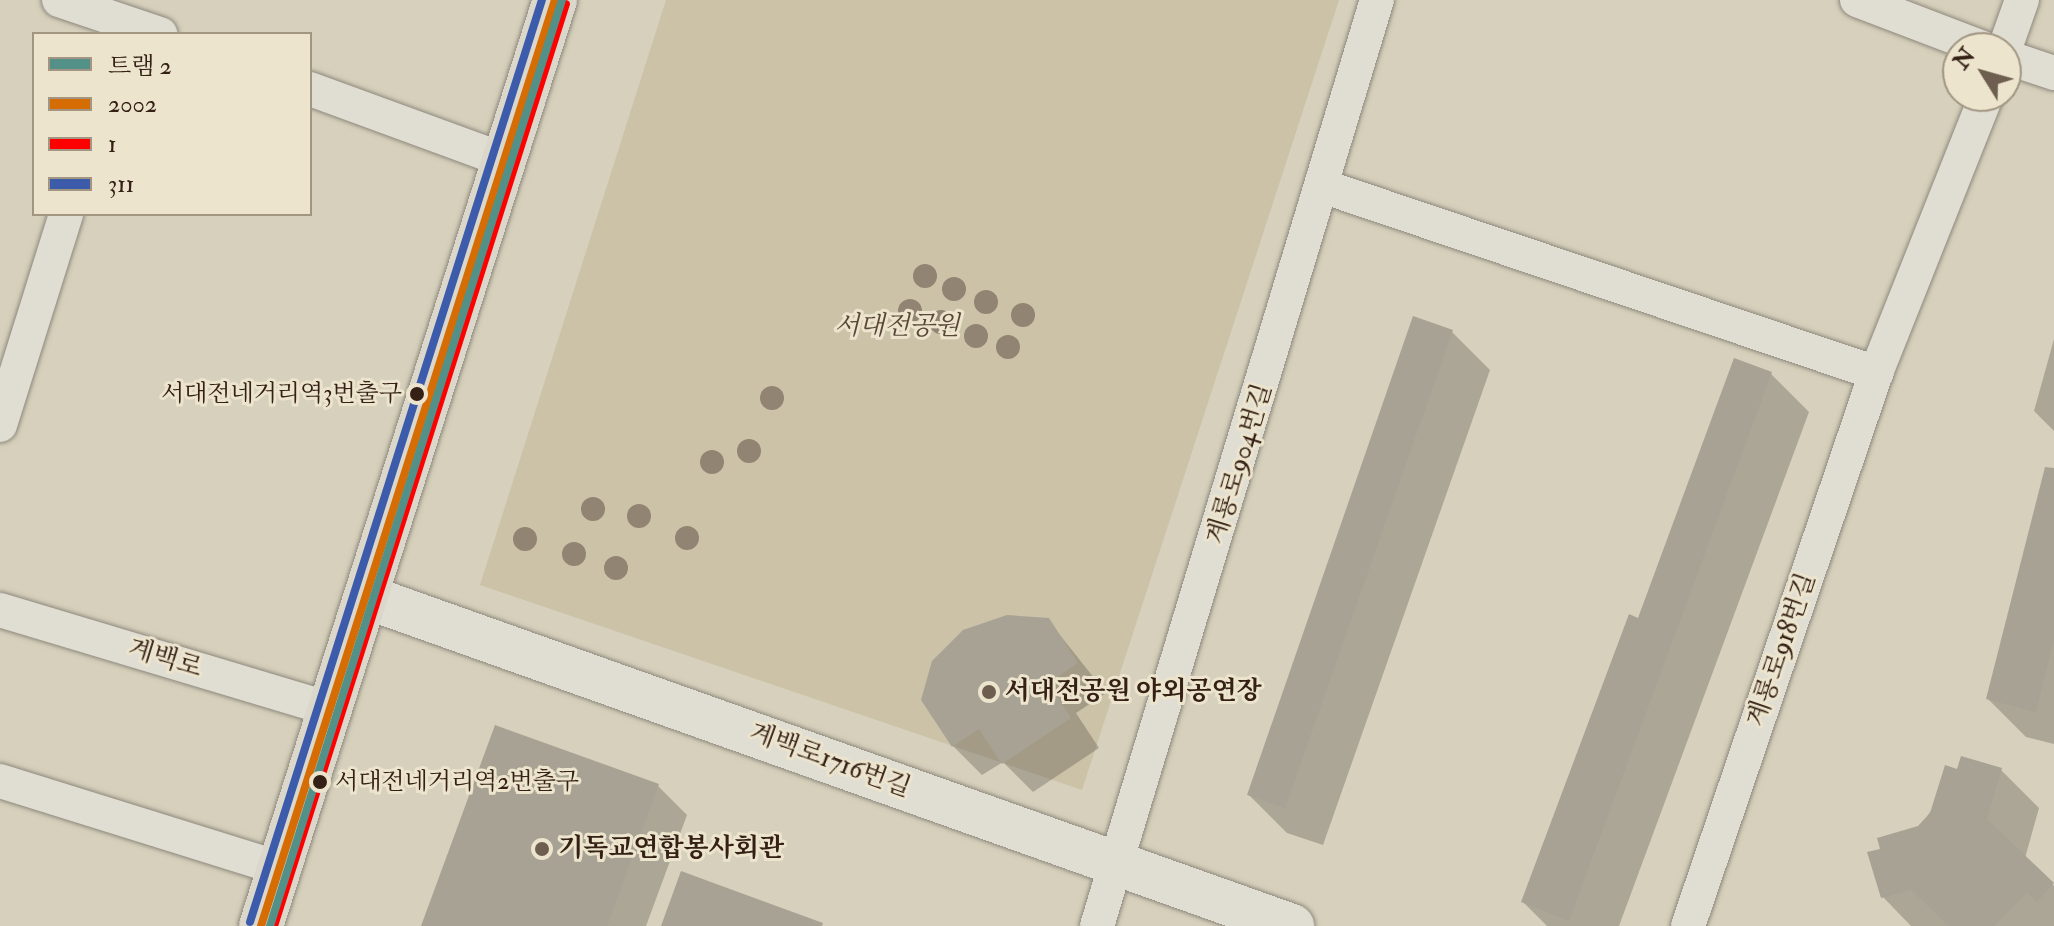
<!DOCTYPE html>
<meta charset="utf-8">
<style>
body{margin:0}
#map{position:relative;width:2054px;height:926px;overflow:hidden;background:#d6d0bc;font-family:"IM FELL Double Pica","Noto Serif KR",serif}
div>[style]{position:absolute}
.green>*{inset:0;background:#ccc2a8}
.shadow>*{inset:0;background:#0003}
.building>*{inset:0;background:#a7a294}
.roads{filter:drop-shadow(0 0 2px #8e887c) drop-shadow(0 0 2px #8e887c)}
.street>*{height:34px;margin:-17px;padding:0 17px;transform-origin:17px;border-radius:17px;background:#e0ddd3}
.secondary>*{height:44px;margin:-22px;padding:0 22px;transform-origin:22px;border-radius:22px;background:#e0ddd3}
.primary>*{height:44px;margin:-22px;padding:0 22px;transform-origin:22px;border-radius:22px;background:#dbd7cb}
.bus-1>*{height:8px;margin:-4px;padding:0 4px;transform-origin:4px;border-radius:4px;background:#d66c04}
.bus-2>*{height:8px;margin:-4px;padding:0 4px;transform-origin:4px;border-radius:4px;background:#f00}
.bus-3>*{height:8px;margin:-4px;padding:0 4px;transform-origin:4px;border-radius:4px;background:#3d5bab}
.tram-1>*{height:8px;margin:-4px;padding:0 4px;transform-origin:4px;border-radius:4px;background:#529088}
.trees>*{width:24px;height:24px;margin:-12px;border-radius:50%;background:#918472}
.dots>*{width:22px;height:22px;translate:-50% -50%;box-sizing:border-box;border:4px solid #ece4cd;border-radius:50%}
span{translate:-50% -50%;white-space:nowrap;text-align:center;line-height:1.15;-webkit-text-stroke:6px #ece4cd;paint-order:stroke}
.bus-label{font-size:24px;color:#342015}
.right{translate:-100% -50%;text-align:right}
.left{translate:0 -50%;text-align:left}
.park-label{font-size:26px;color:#584636;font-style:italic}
.street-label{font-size:26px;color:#342015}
.poi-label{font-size:26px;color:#342015;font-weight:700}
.legend{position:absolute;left:32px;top:32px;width:280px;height:184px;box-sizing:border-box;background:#ece4cd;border:2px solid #a29683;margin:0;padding:10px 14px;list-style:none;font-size:24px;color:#342015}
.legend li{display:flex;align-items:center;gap:16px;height:40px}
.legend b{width:40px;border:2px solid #a29683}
.north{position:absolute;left:1942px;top:32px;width:80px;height:80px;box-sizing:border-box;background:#ece4cd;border:2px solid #a29683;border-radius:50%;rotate:307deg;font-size:22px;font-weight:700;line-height:32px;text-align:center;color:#342015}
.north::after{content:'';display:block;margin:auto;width:28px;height:36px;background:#6d5e4f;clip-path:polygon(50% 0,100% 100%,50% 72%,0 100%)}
</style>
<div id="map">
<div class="green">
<i style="clip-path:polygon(666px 0,1339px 0,1082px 790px,480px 585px)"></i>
</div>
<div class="shadow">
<i style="clip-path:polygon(1452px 332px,1490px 370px,1323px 845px,1287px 833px,1249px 795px)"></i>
<i style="clip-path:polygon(2054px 339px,2054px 431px,2034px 411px)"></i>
<i style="clip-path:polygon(1771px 374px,1809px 412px,1619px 926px,1547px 926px,1523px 902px,1639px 620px)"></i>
<i style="clip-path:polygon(2054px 480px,2054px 744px,2026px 737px,1988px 699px)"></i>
<i style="clip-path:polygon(1048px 620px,1106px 693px,1076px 713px,1099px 748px,1033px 792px,1003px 762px,982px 775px,953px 746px)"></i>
<i style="clip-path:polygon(2001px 770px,2039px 808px,2025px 858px,2054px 886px,2054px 926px,1911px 926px,1883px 897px,1882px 850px,1919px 828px,1958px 772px)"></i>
<i style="clip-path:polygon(658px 786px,687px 815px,646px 926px,423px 926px)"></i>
</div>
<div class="building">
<i style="clip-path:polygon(1413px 316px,1453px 330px,1285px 808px,1247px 795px)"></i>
<i style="clip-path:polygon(1734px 358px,1772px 372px,1569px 921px,1521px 902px,1629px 614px,1638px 618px)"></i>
<i style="clip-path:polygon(2045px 467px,2054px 468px,2054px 639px,2036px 712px,1986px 699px)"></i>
<i style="clip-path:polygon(1007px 615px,1049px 618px,1078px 663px,1048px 683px,1071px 718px,1002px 764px,979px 729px,952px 747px,921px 700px,932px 661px,963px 630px)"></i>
<i style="clip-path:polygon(495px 725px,659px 784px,607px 926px,421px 926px)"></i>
<i style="clip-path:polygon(1961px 756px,2002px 768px,1987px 819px,2054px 883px,2037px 902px,2027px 893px,1994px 926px,1949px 926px,1911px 890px,1881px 898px,1867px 852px,1880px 849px,1877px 838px,1918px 826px,1930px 813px,1945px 765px,1957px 769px)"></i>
<i style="clip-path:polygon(681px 871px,823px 923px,822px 926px,661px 926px)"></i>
</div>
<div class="roads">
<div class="street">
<i style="left:59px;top:0;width:107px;rotate:18.6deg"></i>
<i style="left:1857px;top:0;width:135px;rotate:20.9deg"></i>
<i style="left:2005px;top:48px;width:51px;rotate:-70.5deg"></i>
<i style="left:2006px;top:57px;width:51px;rotate:18.4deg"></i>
<i style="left:310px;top:89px;width:207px;rotate:20.1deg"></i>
<i style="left:1325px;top:187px;width:582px;rotate:18.65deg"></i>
<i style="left:0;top:425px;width:221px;rotate:-72.6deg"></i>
<i style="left:0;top:610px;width:345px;rotate:16.7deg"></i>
<i style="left:0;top:781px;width:293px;rotate:17.3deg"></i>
<i style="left:1097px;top:926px;width:967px;rotate:-73.18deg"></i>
<i style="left:1688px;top:926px;width:584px;rotate:-71.22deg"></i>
<i style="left:1876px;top:373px;width:298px;rotate:-68.3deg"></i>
</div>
<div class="secondary">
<i style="left:367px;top:597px;width:982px;rotate:19.58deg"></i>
</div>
<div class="primary">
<i style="left:261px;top:926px;width:972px;rotate:-72.39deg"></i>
</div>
</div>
<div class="bus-1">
<i style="left:261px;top:926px;width:972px;rotate:-72.39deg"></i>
</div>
<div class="bus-2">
<i style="left:274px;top:926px;width:967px;rotate:-72.43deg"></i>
</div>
<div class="bus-3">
<i style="left:250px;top:922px;width:967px;rotate:-72.43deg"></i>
</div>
<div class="tram-1">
<i style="left:270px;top:926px;width:971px;rotate:-72.5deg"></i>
</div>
<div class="trees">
<i style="left:925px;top:276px"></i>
<i style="left:954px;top:289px"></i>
<i style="left:986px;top:302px"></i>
<i style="left:910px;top:311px"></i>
<i style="left:1023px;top:315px"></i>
<i style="left:941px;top:322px"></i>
<i style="left:976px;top:336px"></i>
<i style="left:1008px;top:347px"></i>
<i style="left:772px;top:398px"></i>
<i style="left:749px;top:451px"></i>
<i style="left:712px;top:462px"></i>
<i style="left:593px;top:509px"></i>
<i style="left:639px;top:516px"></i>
<i style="left:687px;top:538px"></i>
<i style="left:525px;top:539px"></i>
<i style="left:574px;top:554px"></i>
<i style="left:616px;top:568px"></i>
</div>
<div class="dots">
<i style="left:417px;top:394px;background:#342015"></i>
<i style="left:989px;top:692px;background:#6d5e4f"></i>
<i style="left:320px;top:782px;background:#342015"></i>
<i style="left:542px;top:849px;background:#6d5e4f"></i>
</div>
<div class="bus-label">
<span class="right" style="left:402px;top:394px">서대전네거리역3번출구</span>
<span class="left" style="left:335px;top:782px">서대전네거리역2번출구</span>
</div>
<div class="park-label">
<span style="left:897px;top:327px">서대전공원</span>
</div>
<div class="street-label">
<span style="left:1240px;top:464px;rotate:-73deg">계룡로904번길</span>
<span style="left:1782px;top:650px;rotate:-71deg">계룡로918번길</span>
<span style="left:165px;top:659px;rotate:17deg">계백로</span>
<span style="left:830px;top:761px;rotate:20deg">계백로1716번길</span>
</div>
<div class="poi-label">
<span class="left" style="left:1005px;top:692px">서대전공원 야외공연장</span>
<span class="left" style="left:558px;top:849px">기독교연합봉사회관</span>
</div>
<ul class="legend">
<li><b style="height:10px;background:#529088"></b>트램 2</li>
<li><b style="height:10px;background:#d66c04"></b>2002</li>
<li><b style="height:10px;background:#f00"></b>1</li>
<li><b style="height:10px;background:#3d5bab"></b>311</li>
</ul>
<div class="north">N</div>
</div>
